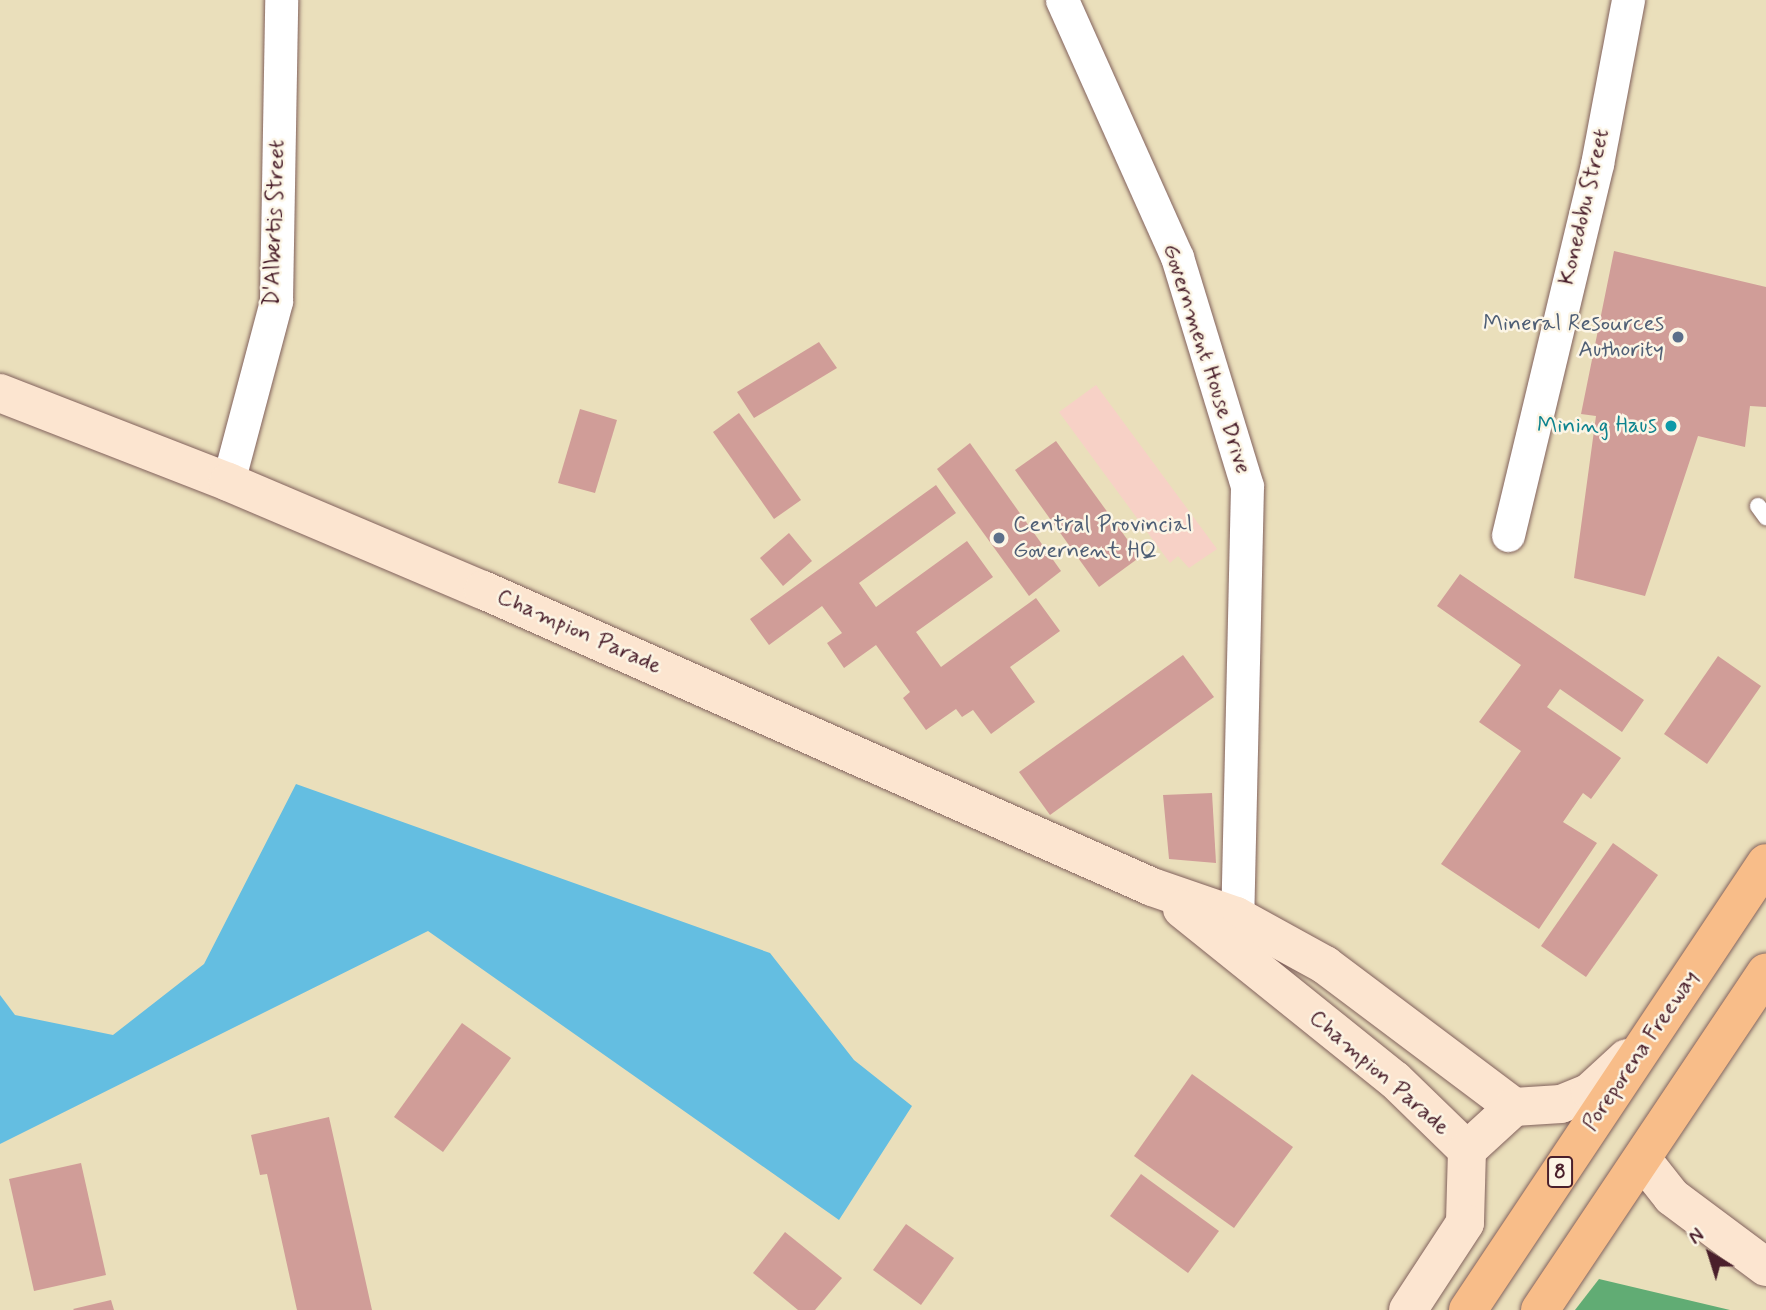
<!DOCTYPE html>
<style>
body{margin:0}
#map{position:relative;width:1766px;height:1310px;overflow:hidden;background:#eadfbb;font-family:Mynerve,sans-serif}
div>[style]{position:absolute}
.built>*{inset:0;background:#f7d1c6}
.forest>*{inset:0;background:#61ac74}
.water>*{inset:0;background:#64bee1}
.building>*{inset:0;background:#d09d98}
.roads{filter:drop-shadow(0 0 2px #82625d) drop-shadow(0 0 2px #82625d)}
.lane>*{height:16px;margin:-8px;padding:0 8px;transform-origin:8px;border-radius:8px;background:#fff}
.street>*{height:33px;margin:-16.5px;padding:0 16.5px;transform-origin:16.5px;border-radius:16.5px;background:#fff}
.secondary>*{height:38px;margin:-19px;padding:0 19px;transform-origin:19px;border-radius:19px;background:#fce5d0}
.highway>*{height:38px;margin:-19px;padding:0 19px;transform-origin:19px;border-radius:19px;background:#f8bd89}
.dots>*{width:19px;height:19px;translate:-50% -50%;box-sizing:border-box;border:4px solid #fcf5e5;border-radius:50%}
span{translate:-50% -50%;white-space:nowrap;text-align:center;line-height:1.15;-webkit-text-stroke:5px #fcf5e5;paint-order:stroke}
.shield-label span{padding:2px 5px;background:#fcf5e5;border:2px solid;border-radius:5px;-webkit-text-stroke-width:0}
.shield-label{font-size:21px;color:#4a1f2b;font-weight:700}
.street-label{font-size:23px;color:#4a1f2b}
.service-label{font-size:23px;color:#4e5e75}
.right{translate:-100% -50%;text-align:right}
.left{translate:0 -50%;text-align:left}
.culture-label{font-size:23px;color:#0d838f}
.north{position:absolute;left:1675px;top:1219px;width:70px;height:70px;-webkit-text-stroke:5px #fcf5e5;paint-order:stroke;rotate:322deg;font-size:19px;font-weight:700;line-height:28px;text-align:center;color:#4a1f2b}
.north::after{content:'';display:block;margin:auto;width:24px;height:32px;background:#4a1f2b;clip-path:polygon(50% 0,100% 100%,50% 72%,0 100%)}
</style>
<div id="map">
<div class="built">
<i style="clip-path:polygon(1096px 385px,1217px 549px,1189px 568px,1178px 556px,1170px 563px,1059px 412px)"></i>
</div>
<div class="forest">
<i style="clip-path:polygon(1599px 1279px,1730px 1310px,1575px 1310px)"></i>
</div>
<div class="water">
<i style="clip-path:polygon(296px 784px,770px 953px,854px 1060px,912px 1106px,839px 1220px,428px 931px,0 1144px,0 995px,15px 1015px,113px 1035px,204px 964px)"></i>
</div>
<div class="building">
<i style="clip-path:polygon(1614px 251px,1766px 287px,1766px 407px,1750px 406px,1745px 447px,1698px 436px,1645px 596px,1574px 578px,1596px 416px,1581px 414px)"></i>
<i style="clip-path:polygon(819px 342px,837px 368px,754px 418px,737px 392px)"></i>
<i style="clip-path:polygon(580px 409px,617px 420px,595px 493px,558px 483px)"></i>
<i style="clip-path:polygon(739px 413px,801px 500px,774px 519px,713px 432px)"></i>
<i style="clip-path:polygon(1056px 441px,1140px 557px,1099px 587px,1015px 470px)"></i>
<i style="clip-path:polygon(970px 443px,1061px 571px,1029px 596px,937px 469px)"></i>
<i style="clip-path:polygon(936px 485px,956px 513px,859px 583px,876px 607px,967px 541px,993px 577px,916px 632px,941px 667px,1036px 598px,1060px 631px,1010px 667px,1035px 702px,991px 734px,973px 710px,962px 717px,956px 709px,926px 730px,903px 698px,910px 692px,876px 645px,844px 668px,827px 643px,842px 633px,822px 606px,769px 645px,750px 619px)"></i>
<i style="clip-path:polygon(789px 533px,812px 561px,783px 586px,760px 558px)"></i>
<i style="clip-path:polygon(1460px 574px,1644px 700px,1622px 732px,1560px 689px,1547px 707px,1621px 758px,1591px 799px,1583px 793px,1563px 822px,1597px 843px,1539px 929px,1441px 864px,1521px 751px,1479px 722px,1521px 665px,1437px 606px)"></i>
<i style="clip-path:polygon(1183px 655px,1214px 697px,1050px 815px,1019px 772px)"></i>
<i style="clip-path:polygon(1718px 656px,1761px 686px,1707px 764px,1664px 734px)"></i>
<i style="clip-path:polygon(1212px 793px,1216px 863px,1169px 859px,1163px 795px)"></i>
<i style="clip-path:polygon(1613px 843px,1658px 875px,1586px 977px,1541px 946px)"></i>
<i style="clip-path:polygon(462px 1023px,511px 1058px,443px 1152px,394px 1117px)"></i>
<i style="clip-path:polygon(1192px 1074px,1293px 1147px,1234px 1228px,1134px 1156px)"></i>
<i style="clip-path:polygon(329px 1117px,372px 1310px,297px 1310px,267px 1174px,260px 1175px,251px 1135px)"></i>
<i style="clip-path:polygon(81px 1163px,106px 1275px,34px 1291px,9px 1179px)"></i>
<i style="clip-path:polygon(1141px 1174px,1219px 1231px,1188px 1273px,1110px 1216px)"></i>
<i style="clip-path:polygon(906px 1224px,954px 1258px,921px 1305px,873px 1270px)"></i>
<i style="clip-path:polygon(785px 1232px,842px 1278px,815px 1310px,798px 1310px,753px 1273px)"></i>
<i style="clip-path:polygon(111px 1300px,114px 1310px,74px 1310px,73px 1309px)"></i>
</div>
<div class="roads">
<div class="lane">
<i style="left:1758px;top:506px;width:14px;rotate:54deg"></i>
</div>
<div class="street">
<i style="left:1062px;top:0;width:282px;rotate:65.9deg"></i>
<i style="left:1177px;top:257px;width:239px;rotate:73deg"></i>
<i style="left:1247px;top:486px;width:453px;rotate:91.3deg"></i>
<i style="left:228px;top:482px;width:187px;rotate:-75.1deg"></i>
<i style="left:276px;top:301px;width:301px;rotate:-89deg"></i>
<i style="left:1508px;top:535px;width:382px;rotate:-76.5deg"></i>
<i style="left:1597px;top:164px;width:167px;rotate:-79.3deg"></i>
</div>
<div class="secondary">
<i style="left:0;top:393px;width:245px;rotate:21.3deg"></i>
<i style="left:228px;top:482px;width:277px;rotate:23deg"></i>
<i style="left:483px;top:590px;width:732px;rotate:23.94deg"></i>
<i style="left:1152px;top:887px;width:89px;rotate:19deg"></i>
<i style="left:1236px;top:916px;width:102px;rotate:28.8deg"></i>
<i style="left:1325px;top:965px;width:236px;rotate:36.9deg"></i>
<i style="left:1182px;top:909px;width:273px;rotate:38.8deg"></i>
<i style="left:1395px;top:1080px;width:100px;rotate:44.2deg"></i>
<i style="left:1467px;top:1150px;width:73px;rotate:91.6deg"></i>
<i style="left:1465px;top:1223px;width:104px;rotate:123.2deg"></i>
<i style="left:1467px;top:1150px;width:64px;rotate:-42.5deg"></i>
<i style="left:1514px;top:1107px;width:47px;rotate:-3.7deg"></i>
<i style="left:1561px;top:1104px;width:31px;rotate:-22deg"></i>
<i style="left:1590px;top:1092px;width:50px;rotate:-42.6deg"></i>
<i style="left:1642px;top:1159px;width:48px;rotate:51.7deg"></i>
<i style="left:1672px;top:1197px;width:117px;rotate:36.7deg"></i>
</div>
<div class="highway">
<i style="left:1468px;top:1310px;width:537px;rotate:-56.31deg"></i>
<i style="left:1540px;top:1310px;width:406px;rotate:-56.2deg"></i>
</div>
</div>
<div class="dots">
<i style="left:1678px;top:337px;background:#5c6f8a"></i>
<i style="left:1671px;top:426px;background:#0f9aa8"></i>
<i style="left:999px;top:538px;background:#5c6f8a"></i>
</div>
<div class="shield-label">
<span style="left:1560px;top:1172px">8</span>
</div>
<div class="street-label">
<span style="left:1585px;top:207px;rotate:-77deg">Konedobu Street</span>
<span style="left:275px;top:223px;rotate:-88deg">D'Albertis Street</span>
<span style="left:1206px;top:359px;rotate:72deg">Government House Drive</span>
<span style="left:579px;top:632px;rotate:24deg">Champion Parade</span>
<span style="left:1641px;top:1051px;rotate:-56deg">Poreporena Freeway</span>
<span style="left:1379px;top:1073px;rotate:41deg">Champion Parade</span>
</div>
<div class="service-label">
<span class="right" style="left:1664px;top:337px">Mineral Resources<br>Authority</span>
<span class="left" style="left:1013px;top:538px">Central Provincial<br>Governent HQ</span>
</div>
<div class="culture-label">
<span class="right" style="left:1657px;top:426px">Mining Haus</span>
</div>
<div class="north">N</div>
</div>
